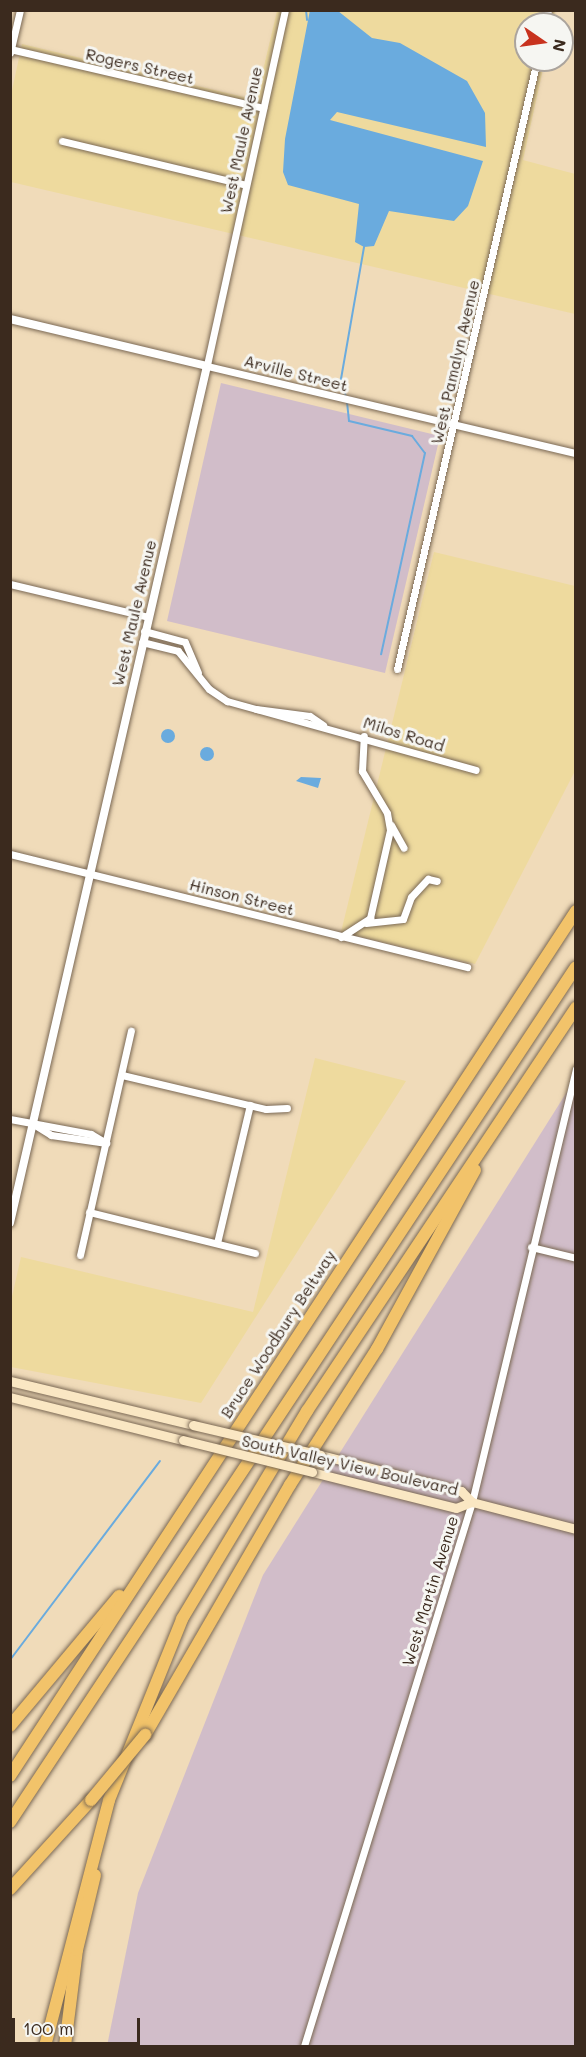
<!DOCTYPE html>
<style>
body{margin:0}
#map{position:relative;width:586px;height:2057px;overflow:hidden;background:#f0dbb9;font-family:Mali,sans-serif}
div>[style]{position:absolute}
.industrial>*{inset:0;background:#d1bdc9}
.sand>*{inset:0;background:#eeda9e}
.water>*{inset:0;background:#6aabde}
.round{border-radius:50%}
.stream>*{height:2px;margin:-1px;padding:0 1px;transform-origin:1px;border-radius:1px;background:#6aabde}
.roads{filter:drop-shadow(0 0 2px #7a6854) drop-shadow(0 0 2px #7a6854)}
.minor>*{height:7px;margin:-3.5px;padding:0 3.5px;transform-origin:3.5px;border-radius:3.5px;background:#fff}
.tertiary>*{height:8px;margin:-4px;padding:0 4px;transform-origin:4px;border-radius:4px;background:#fff}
.secondary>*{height:9px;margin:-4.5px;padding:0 4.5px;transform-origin:4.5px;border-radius:4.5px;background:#fae7c3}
.motorway>*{height:12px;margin:-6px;padding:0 6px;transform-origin:6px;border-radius:6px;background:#f2c36a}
.bridges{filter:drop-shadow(0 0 2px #7a6854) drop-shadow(0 0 2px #7a6854)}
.secondary-bridge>*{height:9px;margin:-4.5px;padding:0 4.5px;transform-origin:4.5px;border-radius:4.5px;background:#fae7c3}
.motorway-bridge>*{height:12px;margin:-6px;padding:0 6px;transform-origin:6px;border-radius:6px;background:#f2c36a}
span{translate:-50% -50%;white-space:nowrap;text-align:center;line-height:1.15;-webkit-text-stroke:6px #f6f6f2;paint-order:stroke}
.street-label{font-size:16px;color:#3b2a1e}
.frame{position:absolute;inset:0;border:12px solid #3b2a1e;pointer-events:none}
.north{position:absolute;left:514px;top:12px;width:60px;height:60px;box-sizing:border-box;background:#f6f6f2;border:2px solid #aba49d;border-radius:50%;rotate:103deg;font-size:16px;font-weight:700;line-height:24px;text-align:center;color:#3b2a1e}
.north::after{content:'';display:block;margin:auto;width:21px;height:27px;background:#c8321e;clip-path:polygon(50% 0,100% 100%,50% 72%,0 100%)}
.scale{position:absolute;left:12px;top:2018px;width:128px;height:27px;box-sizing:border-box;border:3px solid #3b2a1e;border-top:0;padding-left:8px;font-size:18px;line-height:21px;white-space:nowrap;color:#3b2a1e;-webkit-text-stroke:4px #f6f6f2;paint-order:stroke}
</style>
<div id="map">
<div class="industrial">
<i style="clip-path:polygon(221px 383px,440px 436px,385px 673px,167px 621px)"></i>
<i style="clip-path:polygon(575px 1079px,575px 2046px,107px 2046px,138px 1893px,263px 1575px)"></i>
</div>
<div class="sand">
<i style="clip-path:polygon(277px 11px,555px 11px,553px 24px,526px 24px,526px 60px,545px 60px,523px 160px,575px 174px,575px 314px,11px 182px,11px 95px,22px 44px,256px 100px)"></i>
<i style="clip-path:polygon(434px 552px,575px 586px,575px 771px,475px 964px,341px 932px)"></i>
<i style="clip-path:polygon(315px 1058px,406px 1081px,201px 1403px,11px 1367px,11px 1301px,21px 1257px,253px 1312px)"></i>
</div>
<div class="water">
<i style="clip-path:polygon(310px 10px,338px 11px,372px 38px,400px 43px,467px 81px,485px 113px,486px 147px,337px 112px,330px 120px,483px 161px,468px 206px,454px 221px,389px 211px,374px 246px,364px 247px,355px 242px,359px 204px,288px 185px,283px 172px,285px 139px)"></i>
<i class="round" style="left:161px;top:729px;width:14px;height:14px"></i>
<i class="round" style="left:200px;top:747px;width:14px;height:14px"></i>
<i style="clip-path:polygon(301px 777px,321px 778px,318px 788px,296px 781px)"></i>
</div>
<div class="stream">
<i style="left:306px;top:10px;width:10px;rotate:84deg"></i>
<i style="left:346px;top:397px;width:19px;rotate:-106deg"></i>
<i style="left:341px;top:379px;width:134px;rotate:-80.1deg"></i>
<i style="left:347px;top:402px;width:19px;rotate:84deg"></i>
<i style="left:349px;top:421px;width:65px;rotate:13.4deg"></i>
<i style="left:412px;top:436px;width:21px;rotate:53deg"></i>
<i style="left:425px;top:453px;width:206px;rotate:102.3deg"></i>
<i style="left:10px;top:1660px;width:249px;rotate:-53deg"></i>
</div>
<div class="roads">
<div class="minor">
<i style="left:285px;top:10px;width:364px;rotate:102.4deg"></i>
<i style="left:207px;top:366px;width:379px;rotate:13.3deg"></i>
<i style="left:545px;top:24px;width:14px;rotate:-78deg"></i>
<i style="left:10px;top:49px;width:260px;rotate:13.1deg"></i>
<i style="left:10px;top:53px;width:44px;rotate:-76.9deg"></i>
<i style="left:62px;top:141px;width:189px;rotate:13.4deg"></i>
<i style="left:10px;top:584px;width:142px;rotate:13.4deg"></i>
<i style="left:144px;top:631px;width:42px;rotate:15deg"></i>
<i style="left:185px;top:642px;width:33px;rotate:67deg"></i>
<i style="left:142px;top:642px;width:37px;rotate:14deg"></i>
<i style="left:178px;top:651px;width:49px;rotate:50.8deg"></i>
<i style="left:209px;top:689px;width:22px;rotate:34deg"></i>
<i style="left:227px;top:701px;width:258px;rotate:15.5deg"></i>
<i style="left:397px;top:669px;width:625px;rotate:-77.05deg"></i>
<i style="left:256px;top:709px;width:54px;rotate:7.4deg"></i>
<i style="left:310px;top:716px;width:16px;rotate:35deg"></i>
<i style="left:391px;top:825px;width:26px;rotate:61deg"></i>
<i style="left:10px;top:854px;width:471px;rotate:13.9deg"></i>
<i style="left:366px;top:923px;width:37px;rotate:-6deg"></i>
<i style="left:403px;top:919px;width:23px;rotate:-70deg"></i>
<i style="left:411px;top:897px;width:25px;rotate:-47deg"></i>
<i style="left:428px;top:879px;width:9px;rotate:13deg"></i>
<i style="left:341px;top:937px;width:35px;rotate:-33deg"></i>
<i style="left:370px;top:918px;width:90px;rotate:-77.2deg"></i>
<i style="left:390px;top:830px;width:17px;rotate:-100deg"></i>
<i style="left:387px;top:813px;width:49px;rotate:-120.8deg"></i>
<i style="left:362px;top:771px;width:35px;rotate:-87deg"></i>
<i style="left:122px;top:1075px;width:148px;rotate:13.3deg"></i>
<i style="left:266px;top:1109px;width:21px;rotate:-3deg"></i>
<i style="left:10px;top:1119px;width:82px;rotate:10.5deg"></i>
<i style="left:91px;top:1134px;width:17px;rotate:31deg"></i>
<i style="left:35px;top:1125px;width:19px;rotate:32deg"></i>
<i style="left:51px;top:1135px;width:56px;rotate:8.3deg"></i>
<i style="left:89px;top:1212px;width:171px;rotate:13.9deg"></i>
<i style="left:217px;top:1243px;width:142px;rotate:-76.6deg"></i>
<i style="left:531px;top:1247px;width:46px;rotate:13.7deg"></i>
<i style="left:80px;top:1255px;width:230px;rotate:-77.2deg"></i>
<i style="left:304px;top:2046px;width:569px;rotate:-72.84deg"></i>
<i style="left:472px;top:1502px;width:446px;rotate:-76.5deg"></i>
</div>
<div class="tertiary">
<i style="left:10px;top:319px;width:203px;rotate:13.4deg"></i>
<i style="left:207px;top:366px;width:879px;rotate:102.95deg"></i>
</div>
<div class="secondary">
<i style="left:10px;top:1381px;width:188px;rotate:13.5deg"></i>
<i style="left:10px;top:1397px;width:178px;rotate:14deg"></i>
<i style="left:321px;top:1455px;width:145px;rotate:14.4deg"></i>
<i style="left:461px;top:1491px;width:16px;rotate:45deg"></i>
<i style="left:472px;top:1502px;width:107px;rotate:14.6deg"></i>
<i style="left:312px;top:1472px;width:148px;rotate:14deg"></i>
<i style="left:456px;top:1508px;width:17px;rotate:-21deg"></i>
</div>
<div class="motorway">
<i style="left:10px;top:1726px;width:170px;rotate:-50deg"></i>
<i style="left:145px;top:1735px;width:289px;rotate:-59.9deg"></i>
<i style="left:290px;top:1485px;width:161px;rotate:-57.4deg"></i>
<i style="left:377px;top:1349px;width:204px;rotate:-61.3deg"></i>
<i style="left:10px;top:1776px;width:1034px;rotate:-56.8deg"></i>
<i style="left:10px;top:1822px;width:1025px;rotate:-56.5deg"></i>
<i style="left:10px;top:1889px;width:120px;rotate:-47.7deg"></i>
<i style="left:45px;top:2046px;width:254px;rotate:-75.4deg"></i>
<i style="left:109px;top:1800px;width:195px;rotate:-68deg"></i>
<i style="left:182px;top:1619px;width:243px;rotate:-59deg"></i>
<i style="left:307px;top:1411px;width:485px;rotate:-56.3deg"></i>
<i style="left:65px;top:2046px;width:97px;rotate:-82.9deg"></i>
<i style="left:77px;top:1950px;width:77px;rotate:-76.5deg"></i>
</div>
</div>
<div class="bridges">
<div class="secondary-bridge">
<i style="left:193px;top:1425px;width:131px;rotate:13.2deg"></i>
<i style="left:183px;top:1440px;width:133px;rotate:13.9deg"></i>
</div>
<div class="motorway-bridge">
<i style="left:91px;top:1800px;width:85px;rotate:-50.3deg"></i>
</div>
</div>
<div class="street-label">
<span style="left:140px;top:66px;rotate:13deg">Rogers Street</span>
<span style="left:241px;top:140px;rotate:-78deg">West Maule Avenue</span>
<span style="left:455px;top:362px;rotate:-77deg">West Pamalyn Avenue</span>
<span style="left:296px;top:373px;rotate:14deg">Arville Street</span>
<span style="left:134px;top:613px;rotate:-77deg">West Maule Avenue</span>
<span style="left:404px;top:734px;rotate:17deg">Milos Road</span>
<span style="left:242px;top:897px;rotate:14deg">Hinson Street</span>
<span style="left:278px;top:1334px;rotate:-57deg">Bruce Woodbury Beltway</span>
<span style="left:350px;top:1465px;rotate:13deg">South Valley View Boulevard</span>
<span style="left:430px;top:1591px;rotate:-73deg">West Martin Avenue</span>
</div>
<div class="frame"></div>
<div class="north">N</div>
<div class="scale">100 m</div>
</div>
